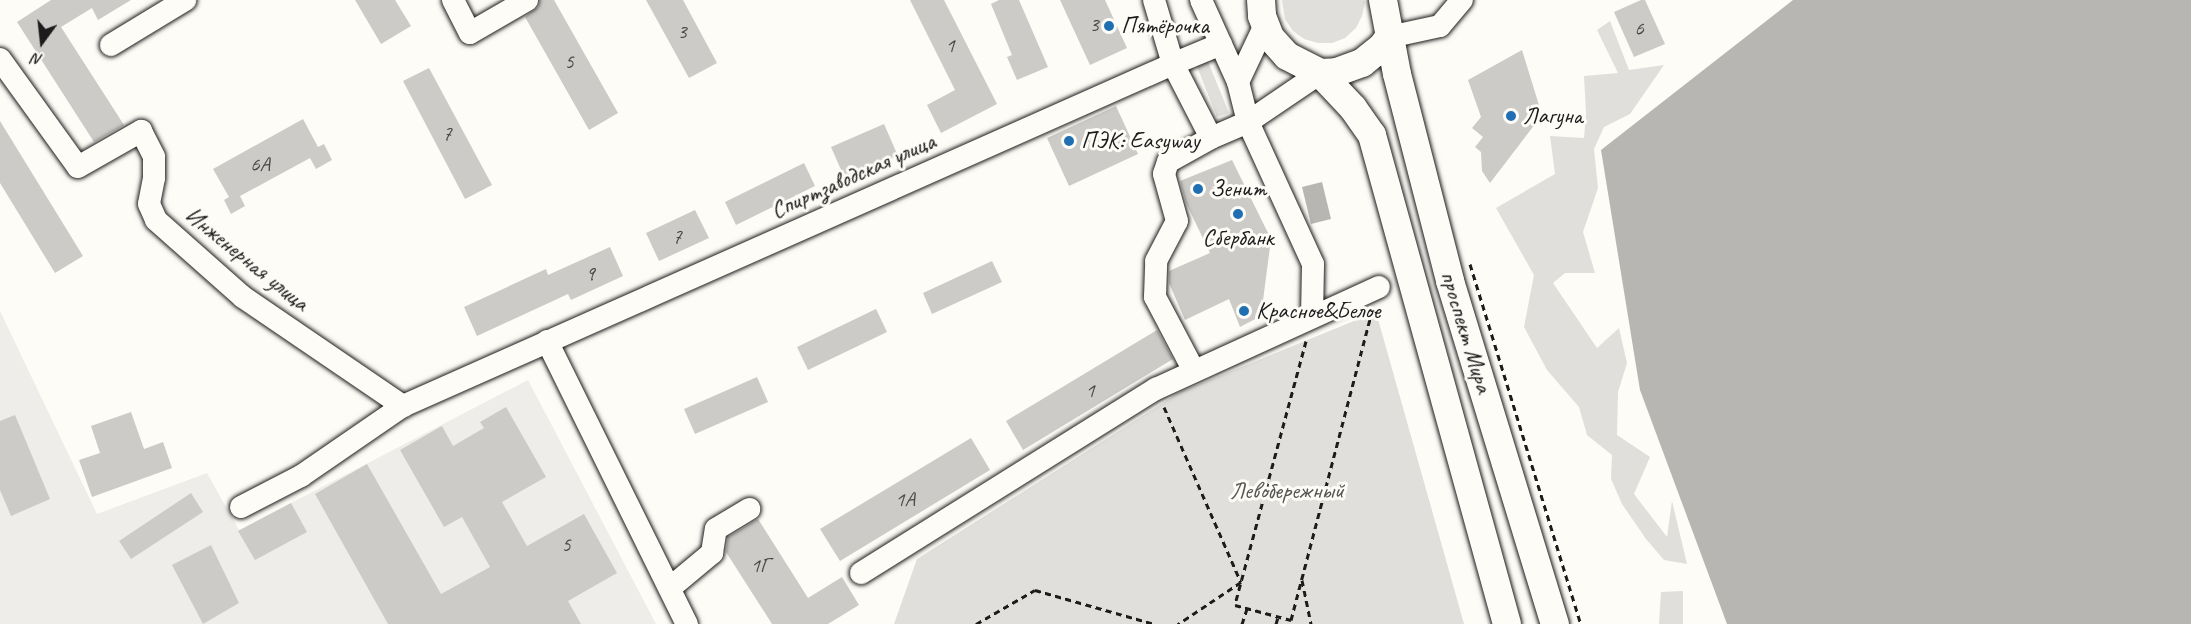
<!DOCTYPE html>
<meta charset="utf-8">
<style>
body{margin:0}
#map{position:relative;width:2191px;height:624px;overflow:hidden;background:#fdfcf7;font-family:Caveat,sans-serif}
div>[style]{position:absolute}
.built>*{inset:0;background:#eeede9}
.green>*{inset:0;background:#e0dfdb}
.water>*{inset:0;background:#b7b6b2}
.building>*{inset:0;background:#cccbc8}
.path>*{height:3px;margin-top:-1.5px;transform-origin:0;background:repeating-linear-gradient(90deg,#1c1c1c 0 6px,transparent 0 10.5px)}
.roads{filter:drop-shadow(0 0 2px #1c1c1c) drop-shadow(0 0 2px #1c1c1c)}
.minor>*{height:22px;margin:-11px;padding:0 11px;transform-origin:11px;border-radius:11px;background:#fdfcf7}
.major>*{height:28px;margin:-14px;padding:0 14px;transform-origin:14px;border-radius:14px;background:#fdfcf7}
.dots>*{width:16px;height:16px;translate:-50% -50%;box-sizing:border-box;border:3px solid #fdfcf7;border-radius:50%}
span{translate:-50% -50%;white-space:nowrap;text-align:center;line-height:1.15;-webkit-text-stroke:6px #fdfcf7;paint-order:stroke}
.number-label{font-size:21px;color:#484847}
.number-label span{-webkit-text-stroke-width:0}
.poi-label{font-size:24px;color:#1c1c1c}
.left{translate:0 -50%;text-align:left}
.street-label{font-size:24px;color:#1c1c1c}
.park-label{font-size:24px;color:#575655}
.north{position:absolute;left:12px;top:12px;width:60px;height:60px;-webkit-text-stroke:4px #fdfcf7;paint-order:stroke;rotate:195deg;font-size:16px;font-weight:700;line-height:24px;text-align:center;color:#1c1c1c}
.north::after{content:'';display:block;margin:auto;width:21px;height:27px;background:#1c1c1c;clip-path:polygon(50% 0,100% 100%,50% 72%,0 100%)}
</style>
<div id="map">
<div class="built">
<i style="clip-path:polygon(0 311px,97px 514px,207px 473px,239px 530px,528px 380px,656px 624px,0 624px)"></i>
</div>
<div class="green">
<i style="clip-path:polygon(1282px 0,1364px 0,1365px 2px,1362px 16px,1356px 28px,1345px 38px,1332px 43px,1318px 43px,1304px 39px,1293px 31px,1285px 19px)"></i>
<i style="clip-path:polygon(1610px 21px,1629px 70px,1664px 65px,1630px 114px,1604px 127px,1594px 149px,1598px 188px,1583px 232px,1595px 273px,1565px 273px,1553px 283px,1597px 348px,1619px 328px,1627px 363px,1618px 392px,1617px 435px,1650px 457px,1634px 494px,1667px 537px,1672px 501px,1687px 564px,1664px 560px,1646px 539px,1622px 504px,1611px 479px,1612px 455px,1587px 435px,1579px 407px,1547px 370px,1524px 327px,1534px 275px,1496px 208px,1555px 174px,1550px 136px,1584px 138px,1586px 113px,1584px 76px,1618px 73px,1597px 30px)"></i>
<i style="clip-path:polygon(1207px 59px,1229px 113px,1217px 117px,1196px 64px)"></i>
<i style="clip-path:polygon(1376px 312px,1464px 624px,894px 624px,917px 559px,1180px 392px)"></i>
<i style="clip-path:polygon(1683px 591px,1683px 624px,1659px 624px,1661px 592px)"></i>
</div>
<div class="water">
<i style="clip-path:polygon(1793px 0,2191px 0,2191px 624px,1727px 624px,1640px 390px,1601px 150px)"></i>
<i style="clip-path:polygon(1322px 182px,1331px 219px,1311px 224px,1302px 187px)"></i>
</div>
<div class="building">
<i style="clip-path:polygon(51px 0,131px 0,98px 20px,92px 8px,61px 27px,124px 125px,94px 142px,17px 22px)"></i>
<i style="clip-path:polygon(355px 0,395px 0,411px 26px,381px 44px)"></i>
<i style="clip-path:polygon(540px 0,554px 0,618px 113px,589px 130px,525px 17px,538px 7px)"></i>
<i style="clip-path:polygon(646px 0,683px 0,717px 63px,689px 78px)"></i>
<i style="clip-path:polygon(910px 0,944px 0,997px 104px,941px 133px,927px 105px,955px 90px)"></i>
<i style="clip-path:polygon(999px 0,1019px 0,1048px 67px,1017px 80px,1007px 57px,1012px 55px,991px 4px)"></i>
<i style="clip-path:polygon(1060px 0,1105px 0,1127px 48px,1090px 65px)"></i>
<i style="clip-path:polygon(1641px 0,1645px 0,1665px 44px,1634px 57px,1614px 12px)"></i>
<i style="clip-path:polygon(1522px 50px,1542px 115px,1490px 183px,1482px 171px,1481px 152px,1475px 147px,1483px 137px,1472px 128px,1481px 117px,1468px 80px)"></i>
<i style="clip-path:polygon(429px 68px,492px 185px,465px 199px,403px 81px)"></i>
<i style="clip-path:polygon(1116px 106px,1138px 154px,1069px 186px,1047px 138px)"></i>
<i style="clip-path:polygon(303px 119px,318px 147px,324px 144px,332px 160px,316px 169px,310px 158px,240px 196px,245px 206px,231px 214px,224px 200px,229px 197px,213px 169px)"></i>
<i style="clip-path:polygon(0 121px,83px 256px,55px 273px,0 183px)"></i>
<i style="clip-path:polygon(884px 124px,898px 156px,845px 179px,831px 147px)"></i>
<i style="clip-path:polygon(1232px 160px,1271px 239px,1261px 316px,1240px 327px,1229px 299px,1185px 320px,1169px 283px,1169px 271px,1210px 253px,1186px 203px,1180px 181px)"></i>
<i style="clip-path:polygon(804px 163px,815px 186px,736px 225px,725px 202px)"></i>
<i style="clip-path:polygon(695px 210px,709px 238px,659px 261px,646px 233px)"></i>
<i style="clip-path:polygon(610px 247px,623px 276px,571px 300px,568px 294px,477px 336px,464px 307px,546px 269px,548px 275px)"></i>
<i style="clip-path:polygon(992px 261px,1002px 282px,932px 314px,923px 293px)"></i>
<i style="clip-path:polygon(876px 309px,887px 332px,808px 370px,797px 347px)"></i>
<i style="clip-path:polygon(1157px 330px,1173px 359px,1023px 450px,1006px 421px)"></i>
<i style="clip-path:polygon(757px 377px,768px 402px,695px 434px,684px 409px)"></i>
<i style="clip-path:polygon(506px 407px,546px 477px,502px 502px,527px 546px,584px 514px,617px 573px,568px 601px,581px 624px,388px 624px,315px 494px,367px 464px,441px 594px,490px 567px,462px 517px,444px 527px,400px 450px,442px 426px,453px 446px,484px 428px,480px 422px)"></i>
<i style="clip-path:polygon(131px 412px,144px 449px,163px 442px,172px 468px,92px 497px,79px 460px,100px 453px,91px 426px)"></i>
<i style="clip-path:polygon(15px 415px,50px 499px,11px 516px,0 490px,0 421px)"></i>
<i style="clip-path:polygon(971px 438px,990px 470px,840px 561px,820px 529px)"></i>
<i style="clip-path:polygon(191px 493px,203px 512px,131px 559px,119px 541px)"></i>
<i style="clip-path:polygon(291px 503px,307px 532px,255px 560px,238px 531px)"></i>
<i style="clip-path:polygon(758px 519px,808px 598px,842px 577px,859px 605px,828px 624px,772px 624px,726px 552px,728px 537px)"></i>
<i style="clip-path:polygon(211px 545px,239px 603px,203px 624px,172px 565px)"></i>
</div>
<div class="path">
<i style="left:1470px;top:264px;width:377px;rotate:72.9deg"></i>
<i style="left:1306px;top:341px;width:273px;rotate:105.1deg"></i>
<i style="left:1235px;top:605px;width:58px;rotate:15deg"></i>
<i style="left:1291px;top:620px;width:318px;rotate:-75.3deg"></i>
<i style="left:1164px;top:407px;width:191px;rotate:66.3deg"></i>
<i style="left:1241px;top:582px;width:76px;rotate:146.3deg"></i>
<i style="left:1302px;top:580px;width:45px;rotate:78.4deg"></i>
<i style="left:976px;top:624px;width:68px;rotate:-30deg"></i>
<i style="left:1035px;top:590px;width:124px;rotate:15.9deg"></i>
<i style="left:1242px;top:624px;width:16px;rotate:-72deg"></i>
<i style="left:1276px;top:624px;width:7px;rotate:-74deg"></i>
</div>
<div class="roads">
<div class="minor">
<i style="left:453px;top:0;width:37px;rotate:63deg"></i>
<i style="left:470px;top:33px;width:66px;rotate:-30.1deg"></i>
<i style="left:1154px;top:0;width:67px;rotate:73.5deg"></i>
<i style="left:1173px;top:64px;width:52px;rotate:-22.6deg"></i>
<i style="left:1389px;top:37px;width:52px;rotate:-12.2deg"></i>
<i style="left:1440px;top:26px;width:34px;rotate:-50deg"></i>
<i style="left:111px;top:45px;width:87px;rotate:-31.3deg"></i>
<i style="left:0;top:59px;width:133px;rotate:54.2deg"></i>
<i style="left:78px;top:167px;width:73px;rotate:-29.7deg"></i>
<i style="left:141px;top:131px;width:29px;rotate:63deg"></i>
<i style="left:154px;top:157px;width:21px;rotate:90deg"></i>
<i style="left:154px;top:178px;width:26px;rotate:101deg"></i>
<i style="left:149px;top:204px;width:17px;rotate:66deg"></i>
<i style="left:156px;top:220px;width:116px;rotate:41.5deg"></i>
<i style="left:243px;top:297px;width:194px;rotate:34.3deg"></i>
<i style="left:1238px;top:82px;width:61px;rotate:-64.7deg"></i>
<i style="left:1312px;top:317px;width:53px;rotate:-88.9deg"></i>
<i style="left:1313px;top:264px;width:156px;rotate:-114.6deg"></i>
<i style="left:1248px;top:122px;width:87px;rotate:-34.2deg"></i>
<i style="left:547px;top:341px;width:316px;rotate:63.7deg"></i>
<i style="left:1194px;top:371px;width:84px;rotate:-117.8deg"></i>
<i style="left:1155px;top:297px;width:36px;rotate:-88deg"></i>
<i style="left:1156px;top:261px;width:45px;rotate:-62.3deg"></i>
<i style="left:1177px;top:221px;width:49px;rotate:-105.5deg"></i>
<i style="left:1164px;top:174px;width:13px;rotate:-72deg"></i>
<i style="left:1168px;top:162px;width:49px;rotate:-29.2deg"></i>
<i style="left:241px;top:507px;width:68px;rotate:-27.3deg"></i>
<i style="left:301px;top:476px;width:124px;rotate:-34.5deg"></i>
<i style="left:403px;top:406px;width:843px;rotate:-23.95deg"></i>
<i style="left:1173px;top:64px;width:83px;rotate:62.8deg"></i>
<i style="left:1211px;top:138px;width:40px;rotate:-23.4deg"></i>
<i style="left:1248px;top:122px;width:41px;rotate:-104deg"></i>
<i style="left:1238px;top:82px;width:90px;rotate:-114.3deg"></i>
<i style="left:861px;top:573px;width:348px;rotate:-32deg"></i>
<i style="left:1156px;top:389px;width:245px;rotate:-24.6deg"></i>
<i style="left:670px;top:588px;width:55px;rotate:-39.8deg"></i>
<i style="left:712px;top:553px;width:24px;rotate:-81deg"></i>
<i style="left:716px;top:529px;width:39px;rotate:-31deg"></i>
</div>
<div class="major">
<i style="left:1261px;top:0;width:16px;rotate:86deg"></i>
<i style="left:1262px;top:16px;width:22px;rotate:69deg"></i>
<i style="left:1270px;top:37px;width:25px;rotate:48deg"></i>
<i style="left:1287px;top:56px;width:37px;rotate:27deg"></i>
<i style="left:1320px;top:73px;width:17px;rotate:-3deg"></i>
<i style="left:1337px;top:72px;width:27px;rotate:-20deg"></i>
<i style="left:1362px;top:63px;width:26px;rotate:-39deg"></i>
<i style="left:1382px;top:47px;width:12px;rotate:-55deg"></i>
<i style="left:1383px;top:0;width:75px;rotate:79.3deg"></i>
<i style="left:1397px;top:74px;width:214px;rotate:75.6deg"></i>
<i style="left:1450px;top:281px;width:359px;rotate:73deg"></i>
<i style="left:1320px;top:73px;width:48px;rotate:46.7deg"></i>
<i style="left:1353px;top:108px;width:33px;rotate:55deg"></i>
<i style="left:1372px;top:135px;width:507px;rotate:74.57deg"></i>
</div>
</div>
<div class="dots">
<i style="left:1109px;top:26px;background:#1f6fb2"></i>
<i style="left:1511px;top:116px;background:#1f6fb2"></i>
<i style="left:1069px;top:141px;background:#1f6fb2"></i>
<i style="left:1198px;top:189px;background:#1f6fb2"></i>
<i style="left:1238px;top:214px;background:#1f6fb2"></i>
<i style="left:1244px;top:311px;background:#1f6fb2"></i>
</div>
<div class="number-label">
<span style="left:1094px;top:24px">3</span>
<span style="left:1639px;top:28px">6</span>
<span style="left:682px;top:31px">3</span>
<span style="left:950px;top:45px">1</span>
<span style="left:569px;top:61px">5</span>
<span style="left:447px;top:133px">7</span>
<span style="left:260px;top:164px">6А</span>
<span style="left:677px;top:236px">7</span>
<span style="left:590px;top:273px">9</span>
<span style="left:1090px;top:390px">1</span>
<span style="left:905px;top:499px">1А</span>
<span style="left:566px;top:544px">5</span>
<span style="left:760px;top:565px">1Г</span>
</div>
<div class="poi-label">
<span class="left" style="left:1121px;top:26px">Пятёрочка</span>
<span class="left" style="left:1523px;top:116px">Лагуна</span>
<span class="left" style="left:1081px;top:141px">ПЭК: Easyway</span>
<span class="left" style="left:1210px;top:189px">Зенит</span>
<span style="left:1238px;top:238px">Сбербанк</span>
<span class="left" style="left:1256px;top:311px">Красное&amp;Белое</span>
</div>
<div class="street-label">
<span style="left:853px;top:176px;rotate:-24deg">Спиртзаводская улица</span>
<span style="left:247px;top:259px;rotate:39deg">Инженерная улица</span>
<span style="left:1466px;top:332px;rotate:73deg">проспект Мира</span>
</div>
<div class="park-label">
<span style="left:1287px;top:491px">Левобережный</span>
</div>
<div class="north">N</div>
</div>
